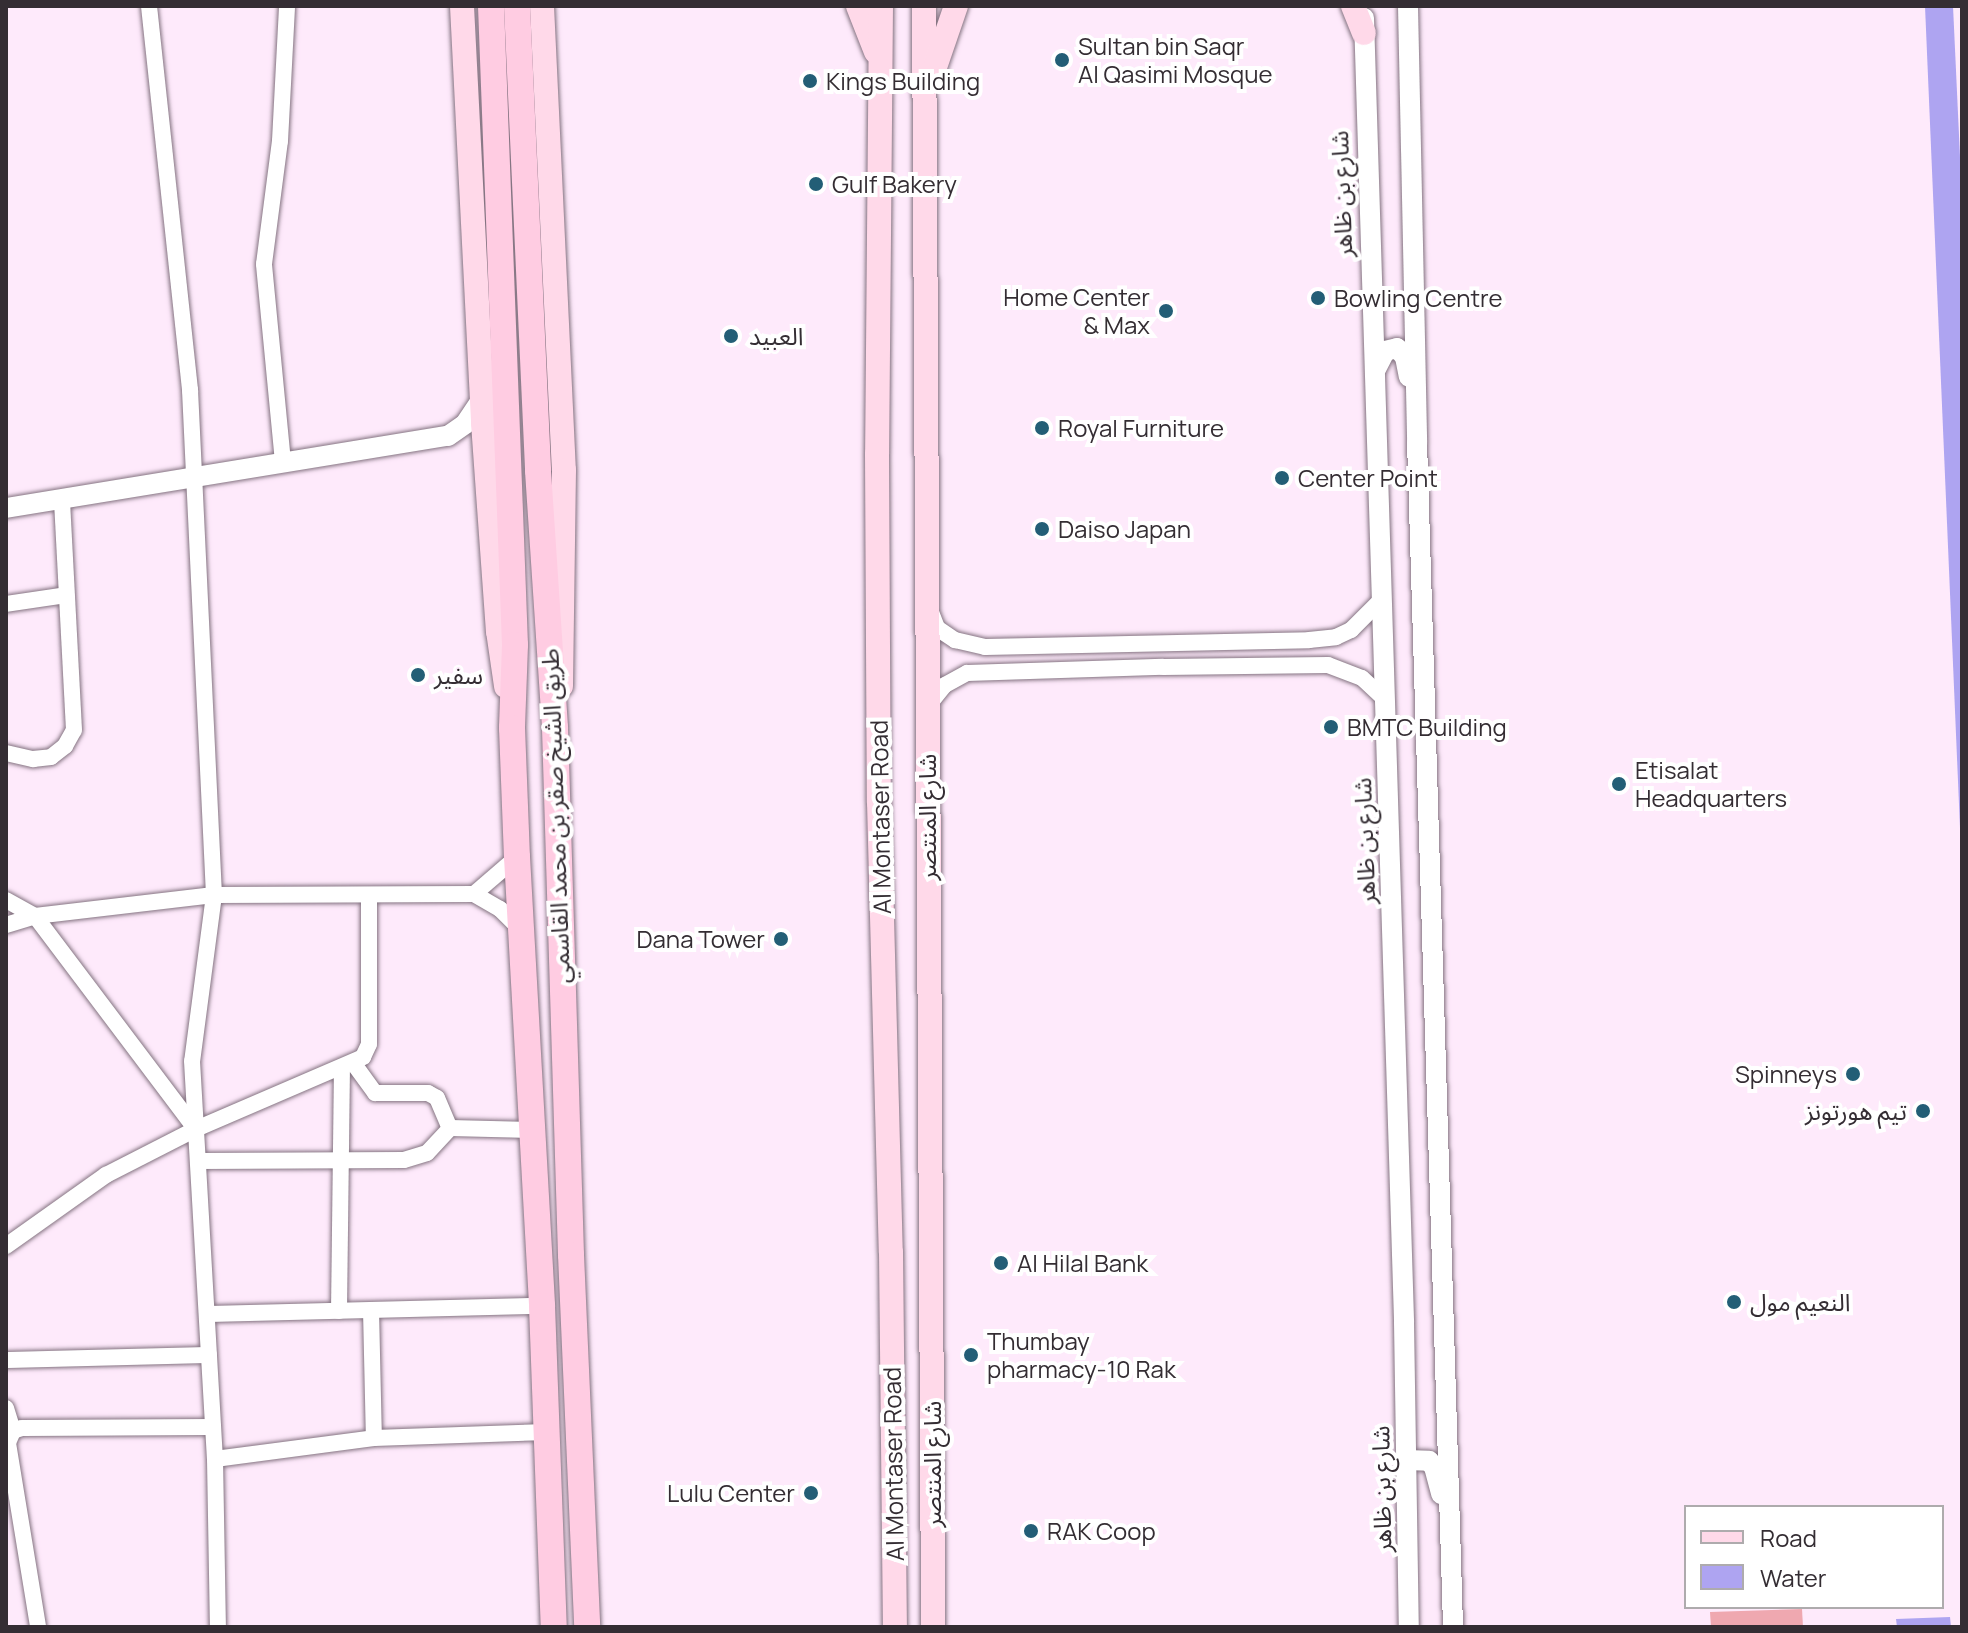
<!DOCTYPE html>
<meta charset="utf-8">
<style>
body{margin:0}
#map{position:relative;width:1968px;height:1633px;overflow:hidden;background:#feeafb;font-family:Manrope,"Noto Sans Arabic",sans-serif}
div>[style]{position:absolute}
.green>*{inset:0;background:#efa8b0}
.water>*{inset:0;background:#aea4f1}
.roads{filter:drop-shadow(0 0 2px #847381) drop-shadow(0 0 2px #847381)}
.minor>*{height:16px;margin:-8px;padding:0 8px;transform-origin:8px;border-radius:8px;background:#fff}
.tertiary>*{height:20px;margin:-10px;padding:0 10px;transform-origin:10px;border-radius:10px;background:#fff}
.primary>*{height:24px;margin:-12px;padding:0 12px;transform-origin:12px;border-radius:12px;background:#ffd9e9}
.trunk>*{height:26px;margin:-13px;padding:0 13px;transform-origin:13px;border-radius:13px;background:#ffcce2}
.dots>*{width:22px;height:22px;translate:-50% -50%;box-sizing:border-box;border:4px solid #fff;border-radius:50%}
span{translate:-50% -50%;white-space:nowrap;text-align:center;line-height:1.15;-webkit-text-stroke:8px #fff;paint-order:stroke}
.poi-label{font-size:24px;color:#342d33}
.left{translate:0 -50%;text-align:left}
.right{translate:-100% -50%;text-align:right}
.street-label{font-size:24px;color:#342d33}
.frame{position:absolute;inset:0;border:8px solid #342d33;pointer-events:none}
.legend{position:absolute;left:1684px;top:1505px;width:260px;height:104px;box-sizing:border-box;background:#fff;border:2px solid #aeabad;margin:0;padding:10px 14px;list-style:none;font-size:24px;color:#342d33}
.legend li{display:flex;align-items:center;gap:16px;height:40px}
.legend b{width:40px;border:2px solid #aeabad}
</style>
<div id="map">
<div class="green">
<i style="clip-path:polygon(1802px 1609px,1803px 1627px,1711px 1627px,1710px 1612px)"></i>
</div>
<div class="water">
<i style="clip-path:polygon(1925px 6px,1953px 6px,1962px 200px,1962px 875px)"></i>
<i style="clip-path:polygon(1950px 1617px,1951px 1627px,1897px 1627px,1896px 1619px)"></i>
</div>
<div class="roads">
<div class="minor">
<i style="left:149px;top:6px;width:386px;rotate:83.9deg"></i>
<i style="left:190px;top:390px;width:506px;rotate:87.28deg"></i>
<i style="left:214px;top:895px;width:167px;rotate:97.5deg"></i>
<i style="left:192px;top:1061px;width:399px;rotate:86.7deg"></i>
<i style="left:215px;top:1459px;width:168px;rotate:89deg"></i>
<i style="left:283px;top:462px;width:199px;rotate:-95.5deg"></i>
<i style="left:264px;top:264px;width:124px;rotate:-82.6deg"></i>
<i style="left:280px;top:141px;width:135px;rotate:-87deg"></i>
<i style="left:6px;top:604px;width:61px;rotate:-8.5deg"></i>
<i style="left:931px;top:612px;width:17px;rotate:69deg"></i>
<i style="left:937px;top:628px;width:22px;rotate:34deg"></i>
<i style="left:955px;top:640px;width:31px;rotate:13deg"></i>
<i style="left:985px;top:647px;width:324px;rotate:-1.2deg"></i>
<i style="left:1309px;top:640px;width:27px;rotate:-6deg"></i>
<i style="left:1336px;top:637px;width:17px;rotate:-25deg"></i>
<i style="left:1351px;top:630px;width:45px;rotate:-45deg"></i>
<i style="left:927px;top:707px;width:28px;rotate:-51deg"></i>
<i style="left:945px;top:685px;width:25px;rotate:-29deg"></i>
<i style="left:967px;top:673px;width:196px;rotate:-1.8deg"></i>
<i style="left:1163px;top:667px;width:165px;rotate:-0.7deg"></i>
<i style="left:1328px;top:665px;width:36px;rotate:21deg"></i>
<i style="left:1362px;top:678px;width:33px;rotate:43deg"></i>
<i style="left:6px;top:753px;width:28px;rotate:13deg"></i>
<i style="left:33px;top:759px;width:18px;rotate:-6deg"></i>
<i style="left:51px;top:757px;width:18px;rotate:-38deg"></i>
<i style="left:65px;top:746px;width:18px;rotate:-61deg"></i>
<i style="left:74px;top:730px;width:230px;rotate:-93deg"></i>
<i style="left:474px;top:894px;width:57px;rotate:-40.7deg"></i>
<i style="left:6px;top:900px;width:33px;rotate:29deg"></i>
<i style="left:35px;top:916px;width:266px;rotate:53deg"></i>
<i style="left:6px;top:925px;width:30px;rotate:-17deg"></i>
<i style="left:35px;top:916px;width:180px;rotate:-6.7deg"></i>
<i style="left:214px;top:895px;width:260px;rotate:-0.2deg"></i>
<i style="left:474px;top:894px;width:30px;rotate:30deg"></i>
<i style="left:500px;top:909px;width:30px;rotate:45deg"></i>
<i style="left:354px;top:1064px;width:36px;rotate:54deg"></i>
<i style="left:375px;top:1093px;width:53px"></i>
<i style="left:428px;top:1093px;width:10px;rotate:29deg"></i>
<i style="left:437px;top:1098px;width:33px;rotate:67deg"></i>
<i style="left:198px;top:1161px;width:206px;rotate:-0.3deg"></i>
<i style="left:404px;top:1160px;width:24px;rotate:-17deg"></i>
<i style="left:427px;top:1153px;width:34px;rotate:-47deg"></i>
<i style="left:450px;top:1128px;width:82px;rotate:1.4deg"></i>
<i style="left:6px;top:1246px;width:123px;rotate:-35.4deg"></i>
<i style="left:106px;top:1175px;width:101px;rotate:-27.1deg"></i>
<i style="left:196px;top:1129px;width:182px;rotate:-23.3deg"></i>
<i style="left:363px;top:1057px;width:14px;rotate:-65deg"></i>
<i style="left:369px;top:1044px;width:149px;rotate:-90deg"></i>
<i style="left:371px;top:1310px;width:128px;rotate:88.7deg"></i>
<i style="left:339px;top:1311px;width:242px;rotate:-89.3deg"></i>
<i style="left:207px;top:1314px;width:335px;rotate:-1.4deg"></i>
<i style="left:6px;top:1360px;width:203px;rotate:-1.4deg"></i>
<i style="left:6px;top:1408px;width:24px;rotate:73deg"></i>
<i style="left:13px;top:1431px;width:13px;rotate:113deg"></i>
<i style="left:8px;top:1443px;width:186px;rotate:80.7deg"></i>
<i style="left:13px;top:1431px;width:9px;rotate:-18deg"></i>
<i style="left:22px;top:1428px;width:191px;rotate:-0.3deg"></i>
<i style="left:215px;top:1459px;width:160px;rotate:-7.5deg"></i>
<i style="left:374px;top:1438px;width:173px;rotate:-2deg"></i>
</div>
<div class="tertiary">
<i style="left:1408px;top:6px;width:435px;rotate:88.8deg"></i>
<i style="left:1417px;top:441px;width:1187px;rotate:88.26deg"></i>
<i style="left:1364px;top:18px;width:1305px;rotate:88.24deg"></i>
<i style="left:1404px;top:1322px;width:305px;rotate:89.1deg"></i>
<i style="left:1375px;top:371px;width:22px;rotate:-63deg"></i>
<i style="left:1385px;top:351px;width:12px;rotate:-14deg"></i>
<i style="left:1397px;top:348px;width:12px;rotate:48deg"></i>
<i style="left:1405px;top:357px;width:20px;rotate:79deg"></i>
<i style="left:6px;top:508px;width:448px;rotate:-9.3deg"></i>
<i style="left:448px;top:436px;width:21px;rotate:-35deg"></i>
<i style="left:465px;top:424px;width:30px;rotate:-56deg"></i>
<i style="left:1406px;top:1460px;width:23px;rotate:2deg"></i>
<i style="left:1429px;top:1461px;width:8px;rotate:50deg"></i>
<i style="left:1434px;top:1467px;width:28px;rotate:75deg"></i>
</div>
<div class="primary">
<i style="left:462px;top:6px;width:418px;rotate:87.1deg"></i>
<i style="left:483px;top:423px;width:209px;rotate:85.9deg"></i>
<i style="left:498px;top:631px;width:56px;rotate:81.7deg"></i>
<i style="left:542px;top:6px;width:465px;rotate:87.3deg"></i>
<i style="left:564px;top:470px;width:216px;rotate:90.8deg"></i>
<i style="left:858px;top:6px;width:49px;rotate:68.6deg"></i>
<i style="left:881px;top:6px;width:448px;rotate:90.5deg"></i>
<i style="left:877px;top:454px;width:348px;rotate:89.7deg"></i>
<i style="left:879px;top:802px;width:450px;rotate:88.5deg"></i>
<i style="left:891px;top:1252px;width:375px;rotate:89.4deg"></i>
<i style="left:924px;top:6px;width:1621px;rotate:89.68deg"></i>
<i style="left:1353px;top:6px;width:29px;rotate:68deg"></i>
<i style="left:932px;top:76px;width:74px;rotate:-71.1deg"></i>
</div>
<div class="trunk">
<i style="left:491px;top:6px;width:639px;rotate:87.85deg"></i>
<i style="left:515px;top:645px;width:83px;rotate:92.1deg"></i>
<i style="left:512px;top:728px;width:129px;rotate:87.8deg"></i>
<i style="left:517px;top:857px;width:450px;rotate:86.8deg"></i>
<i style="left:542px;top:1306px;width:321px;rotate:87.9deg"></i>
<i style="left:517px;top:6px;width:465px;rotate:87.4deg"></i>
<i style="left:538px;top:471px;width:258px;rotate:86.2deg"></i>
<i style="left:555px;top:728px;width:527px;rotate:88.26deg"></i>
<i style="left:571px;top:1255px;width:372px;rotate:87.5deg"></i>
</div>
</div>
<div class="dots">
<i style="left:1062px;top:60px;background:#235e76"></i>
<i style="left:810px;top:81px;background:#235e76"></i>
<i style="left:816px;top:184px;background:#235e76"></i>
<i style="left:1318px;top:298px;background:#235e76"></i>
<i style="left:1166px;top:311px;background:#235e76"></i>
<i style="left:731px;top:336px;background:#235e76"></i>
<i style="left:1042px;top:428px;background:#235e76"></i>
<i style="left:1282px;top:478px;background:#235e76"></i>
<i style="left:1042px;top:529px;background:#235e76"></i>
<i style="left:418px;top:675px;background:#235e76"></i>
<i style="left:1331px;top:727px;background:#235e76"></i>
<i style="left:1619px;top:784px;background:#235e76"></i>
<i style="left:781px;top:939px;background:#235e76"></i>
<i style="left:1853px;top:1074px;background:#235e76"></i>
<i style="left:1923px;top:1111px;background:#235e76"></i>
<i style="left:1001px;top:1263px;background:#235e76"></i>
<i style="left:1734px;top:1302px;background:#235e76"></i>
<i style="left:971px;top:1355px;background:#235e76"></i>
<i style="left:811px;top:1493px;background:#235e76"></i>
<i style="left:1031px;top:1531px;background:#235e76"></i>
</div>
<div class="poi-label">
<span class="left" style="left:1078px;top:60px">Sultan bin Saqr<br>Al Qasimi Mosque</span>
<span class="left" style="left:826px;top:81px">Kings Building</span>
<span class="left" style="left:832px;top:184px">Gulf Bakery</span>
<span class="right" style="left:1150px;top:311px">Home Center<br>&amp; Max</span>
<span class="left" style="left:1334px;top:298px">Bowling Centre</span>
<span class="left" style="left:749px;top:336px">العبيد</span>
<span class="left" style="left:1058px;top:428px">Royal Furniture</span>
<span class="left" style="left:1298px;top:478px">Center Point</span>
<span class="left" style="left:1058px;top:529px">Daiso Japan</span>
<span class="left" style="left:434px;top:675px">سفير</span>
<span class="left" style="left:1347px;top:727px">BMTC Building</span>
<span class="left" style="left:1635px;top:784px">Etisalat<br>Headquarters</span>
<span class="right" style="left:765px;top:939px">Dana Tower</span>
<span class="right" style="left:1837px;top:1074px">Spinneys</span>
<span class="right" style="left:1907px;top:1111px">تيم هورتونز</span>
<span class="left" style="left:1017px;top:1263px">Al Hilal Bank</span>
<span class="left" style="left:1750px;top:1302px">النعيم مول</span>
<span class="left" style="left:987px;top:1355px">Thumbay<br>pharmacy-10 Rak</span>
<span class="right" style="left:795px;top:1493px">Lulu Center</span>
<span class="left" style="left:1047px;top:1531px">RAK Coop</span>
</div>
<div class="street-label">
<span style="left:1341px;top:194px;rotate:-92deg">شارع بن ظاهر</span>
<span style="left:555px;top:816px;rotate:-92deg">طريق الشيخ صقر بن محمد القاسمي</span>
<span style="left:880px;top:817px;rotate:-91deg">Al Montaser Road</span>
<span style="left:927px;top:817px;rotate:-90deg">شارع المنتصر</span>
<span style="left:1364px;top:841px;rotate:-92deg">شارع بن ظاهر</span>
<span style="left:893px;top:1464px;rotate:-91deg">Al Montaser Road</span>
<span style="left:932px;top:1464px;rotate:-90deg">شارع المنتصر</span>
<span style="left:1381px;top:1489px;rotate:-91deg">شارع بن ظاهر</span>
</div>
<div class="frame"></div>
<ul class="legend">
<li><b style="height:10px;background:#ffd9e9"></b>Road</li>
<li><b style="height:22px;background:#aea4f1"></b>Water</li>
</ul>
</div>
